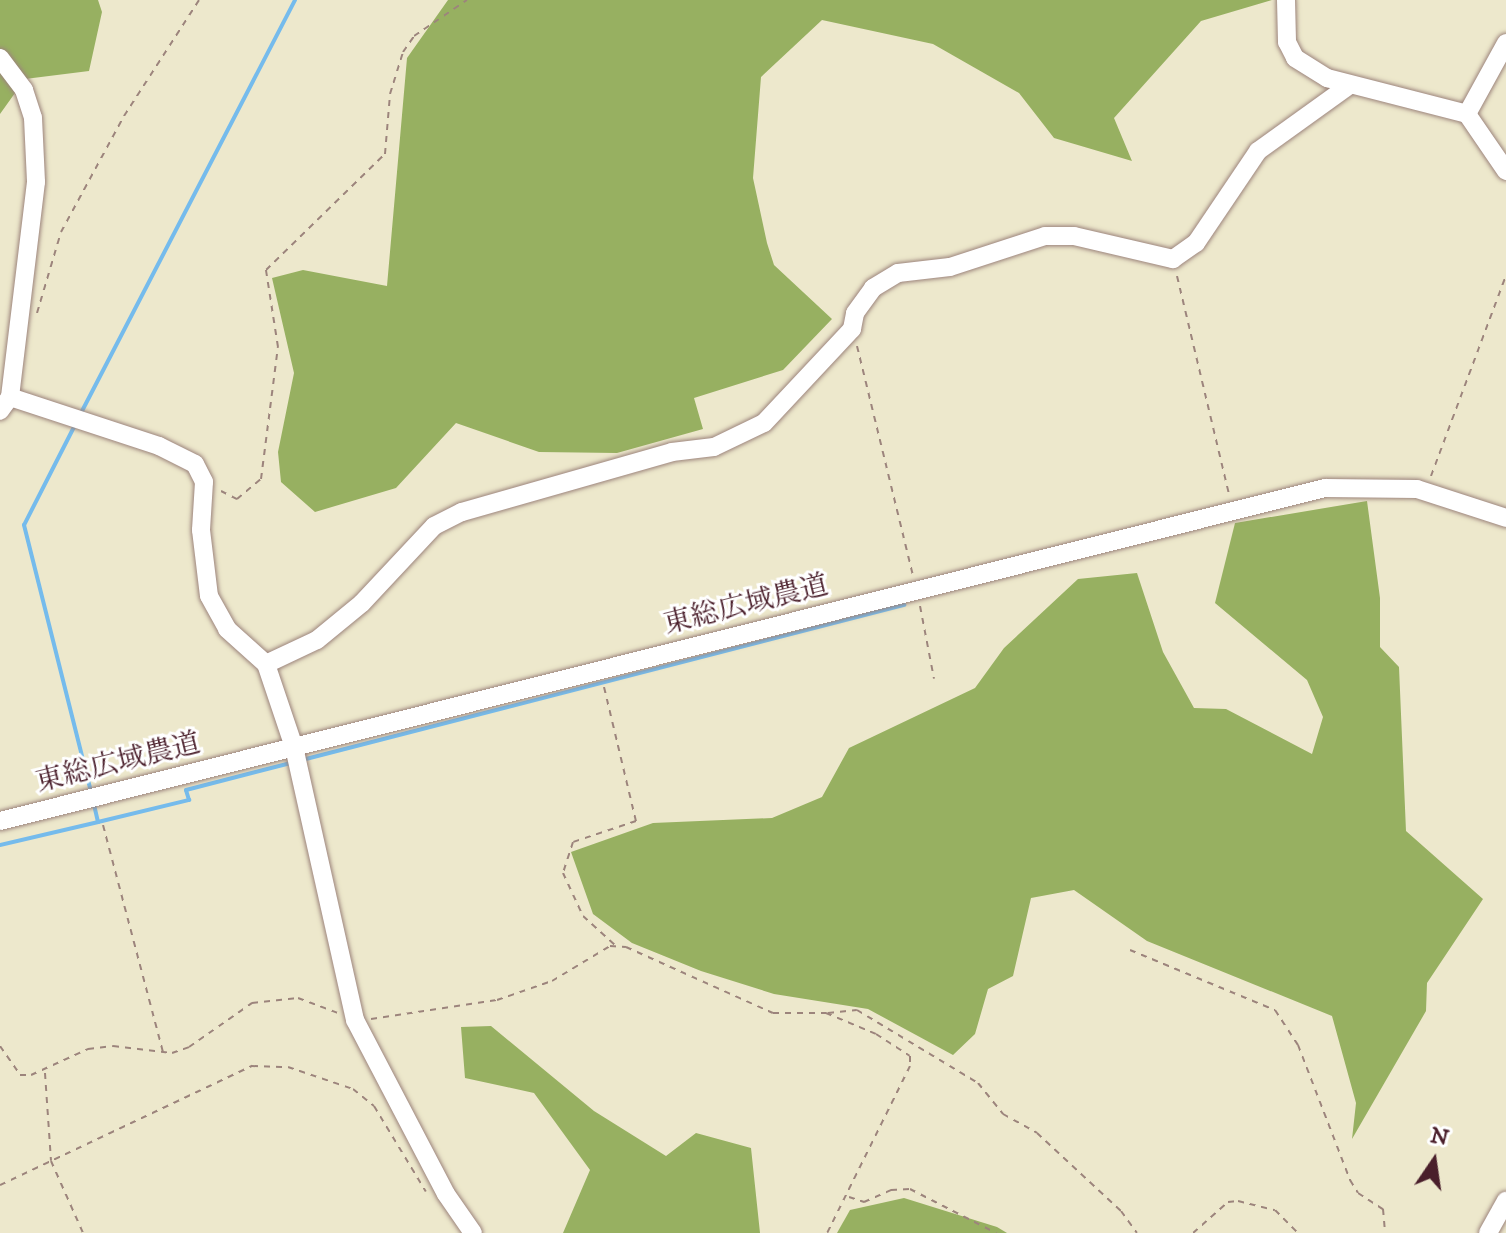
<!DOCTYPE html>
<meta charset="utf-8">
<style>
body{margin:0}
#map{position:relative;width:1506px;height:1233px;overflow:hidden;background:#ede8cc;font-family:"IM FELL DW Pica","Noto Serif JP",serif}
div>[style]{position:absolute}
.forest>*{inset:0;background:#97b061}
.stream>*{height:4px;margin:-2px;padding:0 2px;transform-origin:2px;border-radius:2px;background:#75bbec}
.path>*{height:2px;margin-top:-1px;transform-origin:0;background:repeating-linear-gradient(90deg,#9c847c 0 6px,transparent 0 12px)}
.roads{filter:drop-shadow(0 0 2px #9c847c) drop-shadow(0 0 2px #9c847c)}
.minor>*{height:18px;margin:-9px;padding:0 9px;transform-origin:9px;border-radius:9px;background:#fff}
span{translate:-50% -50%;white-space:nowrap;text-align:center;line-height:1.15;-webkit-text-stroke:6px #fff;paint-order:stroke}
.street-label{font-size:28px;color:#4a1f2b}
.north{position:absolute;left:1394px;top:1121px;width:80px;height:80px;-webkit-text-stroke:6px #fff;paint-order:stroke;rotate:13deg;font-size:22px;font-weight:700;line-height:32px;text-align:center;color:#4a1f2b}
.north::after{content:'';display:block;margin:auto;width:28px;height:36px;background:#4a1f2b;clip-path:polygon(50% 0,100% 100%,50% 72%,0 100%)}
</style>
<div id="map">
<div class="forest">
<i style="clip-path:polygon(0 0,98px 0,102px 12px,89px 71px,25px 79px,0 114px)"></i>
<i style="clip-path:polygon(448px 0,1272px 0,1201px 21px,1114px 118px,1132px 161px,1054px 138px,1019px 93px,933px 44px,822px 20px,761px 77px,753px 178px,767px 243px,774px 265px,832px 319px,783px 370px,694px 398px,703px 429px,617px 453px,539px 452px,456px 423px,396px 488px,315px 512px,281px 482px,278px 452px,294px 373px,272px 278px,303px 270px,387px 286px,407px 58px)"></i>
<i style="clip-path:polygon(1367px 501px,1380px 598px,1380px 647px,1399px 667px,1406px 831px,1483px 899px,1427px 983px,1426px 1011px,1352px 1139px,1356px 1103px,1332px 1016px,1147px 941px,1074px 890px,1031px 898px,1013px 976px,988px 989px,975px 1034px,953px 1055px,868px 1009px,774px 994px,701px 971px,632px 943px,593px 914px,571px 852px,653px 823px,772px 818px,822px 797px,849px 748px,975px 688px,1004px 648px,1078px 579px,1137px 573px,1163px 652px,1194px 708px,1226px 709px,1312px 754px,1323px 717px,1307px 680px,1215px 603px,1235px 523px)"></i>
<i style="clip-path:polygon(491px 1026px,594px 1111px,666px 1156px,696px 1133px,751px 1148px,760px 1233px,563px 1233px,590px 1170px,534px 1093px,465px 1078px,461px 1027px)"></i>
<i style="clip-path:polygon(904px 1198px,997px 1227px,1007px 1233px,837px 1233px,850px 1210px)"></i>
</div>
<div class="stream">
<i style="left:81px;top:413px;width:465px;rotate:-62.6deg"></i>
<i style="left:75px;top:425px;width:112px;rotate:117deg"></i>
<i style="left:24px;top:525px;width:275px;rotate:75.9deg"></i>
<i style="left:302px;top:760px;width:622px;rotate:-14.44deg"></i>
<i style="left:98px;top:822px;width:94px;rotate:-13.6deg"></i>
<i style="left:189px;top:800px;width:10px;rotate:-107deg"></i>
<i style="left:186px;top:790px;width:112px;rotate:-14.5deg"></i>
<i style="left:0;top:845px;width:101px;rotate:-13.2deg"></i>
<i style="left:98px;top:822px;width:18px;rotate:-103deg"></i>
</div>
<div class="path">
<i style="left:1177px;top:276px;width:225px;rotate:76.6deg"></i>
<i style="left:37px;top:313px;width:84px;rotate:-73.5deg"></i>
<i style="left:61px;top:232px;width:132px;rotate:-61.5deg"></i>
<i style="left:124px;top:116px;width:138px;rotate:-57.1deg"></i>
<i style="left:857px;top:346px;width:237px;rotate:76.3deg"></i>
<i style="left:1431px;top:476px;width:215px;rotate:-69.5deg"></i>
<i style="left:221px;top:491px;width:18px;rotate:27deg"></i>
<i style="left:237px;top:499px;width:31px;rotate:-40deg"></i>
<i style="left:261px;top:479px;width:133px;rotate:-82.7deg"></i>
<i style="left:278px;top:347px;width:78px;rotate:-98.9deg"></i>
<i style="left:266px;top:270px;width:166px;rotate:-44.3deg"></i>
<i style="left:385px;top:154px;width:60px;rotate:-85.2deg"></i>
<i style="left:390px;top:94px;width:44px;rotate:-72.8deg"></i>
<i style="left:403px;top:52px;width:19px;rotate:-55deg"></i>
<i style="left:414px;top:36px;width:64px;rotate:-34.2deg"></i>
<i style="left:920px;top:606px;width:74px;rotate:79.1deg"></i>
<i style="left:604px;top:687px;width:138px;rotate:76.6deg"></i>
<i style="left:636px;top:821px;width:66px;rotate:161.6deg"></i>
<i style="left:573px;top:842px;width:33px;rotate:108deg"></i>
<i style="left:563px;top:873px;width:47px;rotate:65.1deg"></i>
<i style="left:583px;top:916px;width:45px;rotate:42.3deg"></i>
<i style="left:103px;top:825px;width:235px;rotate:75.2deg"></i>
<i style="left:1130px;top:950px;width:157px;rotate:22.5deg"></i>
<i style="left:1275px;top:1010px;width:42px;rotate:56.7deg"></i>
<i style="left:1298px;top:1045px;width:145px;rotate:68.9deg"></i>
<i style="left:1350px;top:1180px;width:15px;rotate:58deg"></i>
<i style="left:1358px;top:1193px;width:30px;rotate:33deg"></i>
<i style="left:1383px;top:1209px;width:24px;rotate:85deg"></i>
<i style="left:828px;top:1013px;width:29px;rotate:-6deg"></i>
<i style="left:857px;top:1010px;width:141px;rotate:31.1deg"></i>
<i style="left:978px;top:1083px;width:40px;rotate:51deg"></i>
<i style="left:1003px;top:1114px;width:39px;rotate:29deg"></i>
<i style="left:1037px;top:1133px;width:115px;rotate:42.9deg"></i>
<i style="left:1121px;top:1211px;width:27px;rotate:54deg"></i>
<i style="left:371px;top:1019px;width:127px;rotate:-8.6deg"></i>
<i style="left:497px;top:1000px;width:58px;rotate:-19.1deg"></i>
<i style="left:552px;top:981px;width:68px;rotate:-31.1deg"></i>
<i style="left:610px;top:946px;width:16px;rotate:4deg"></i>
<i style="left:626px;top:947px;width:161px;rotate:24.2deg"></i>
<i style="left:773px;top:1013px;width:53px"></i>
<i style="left:826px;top:1013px;width:54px;rotate:22.8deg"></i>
<i style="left:876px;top:1034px;width:40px;rotate:32.9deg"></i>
<i style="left:910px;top:1056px;width:10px;rotate:90deg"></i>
<i style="left:910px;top:1066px;width:186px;rotate:116.4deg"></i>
<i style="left:0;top:1046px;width:35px;rotate:55deg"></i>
<i style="left:20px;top:1075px;width:11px"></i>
<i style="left:31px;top:1075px;width:63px;rotate:-24.5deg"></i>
<i style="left:88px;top:1049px;width:25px;rotate:-7deg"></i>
<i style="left:113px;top:1046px;width:59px;rotate:6.8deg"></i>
<i style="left:172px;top:1053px;width:18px;rotate:-19deg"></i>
<i style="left:189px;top:1047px;width:77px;rotate:-34.9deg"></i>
<i style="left:252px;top:1003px;width:46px;rotate:-6.2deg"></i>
<i style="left:298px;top:998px;width:43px;rotate:20.6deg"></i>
<i style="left:45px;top:1073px;width:88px;rotate:86.1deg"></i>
<i style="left:51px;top:1161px;width:79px;rotate:66deg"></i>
<i style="left:0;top:1185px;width:279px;rotate:-25.3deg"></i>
<i style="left:252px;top:1066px;width:36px;rotate:2deg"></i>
<i style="left:288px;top:1067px;width:69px;rotate:18.7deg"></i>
<i style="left:353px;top:1089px;width:27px;rotate:39deg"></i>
<i style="left:374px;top:1106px;width:100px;rotate:58.8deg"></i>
<i style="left:849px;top:1197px;width:16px;rotate:18deg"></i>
<i style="left:864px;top:1202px;width:30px;rotate:-24deg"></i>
<i style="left:891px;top:1190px;width:19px;rotate:-3deg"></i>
<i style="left:910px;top:1189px;width:97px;rotate:27.1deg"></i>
<i style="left:1193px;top:1233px;width:47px;rotate:-41.5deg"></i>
<i style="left:1228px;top:1202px;width:10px;rotate:-6deg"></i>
<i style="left:1238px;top:1201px;width:38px;rotate:14deg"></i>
<i style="left:1275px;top:1210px;width:33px;rotate:45deg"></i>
</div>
<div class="roads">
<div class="minor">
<i style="left:1286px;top:0;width:42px;rotate:88.6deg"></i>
<i style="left:1287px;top:42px;width:18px;rotate:63deg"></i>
<i style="left:1295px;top:58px;width:38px;rotate:32deg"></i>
<i style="left:1327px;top:78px;width:145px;rotate:14.4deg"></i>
<i style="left:1467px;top:114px;width:69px;rotate:55.6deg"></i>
<i style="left:0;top:58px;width:40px;rotate:53deg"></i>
<i style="left:24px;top:90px;width:29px;rotate:72deg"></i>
<i style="left:33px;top:118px;width:64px;rotate:87.3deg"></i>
<i style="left:36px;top:182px;width:217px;rotate:96.9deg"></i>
<i style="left:10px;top:397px;width:17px;rotate:126deg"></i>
<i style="left:1467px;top:114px;width:81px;rotate:-61.2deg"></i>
<i style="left:10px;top:397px;width:157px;rotate:18.2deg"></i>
<i style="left:159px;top:446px;width:40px;rotate:26.6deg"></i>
<i style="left:195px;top:464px;width:20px;rotate:63deg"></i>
<i style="left:204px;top:482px;width:48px;rotate:93.6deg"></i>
<i style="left:201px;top:530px;width:66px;rotate:83.1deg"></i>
<i style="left:209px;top:596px;width:38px;rotate:61deg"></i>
<i style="left:227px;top:629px;width:52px;rotate:41.9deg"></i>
<i style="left:266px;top:664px;width:88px;rotate:71.4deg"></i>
<i style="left:294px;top:747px;width:280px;rotate:77.4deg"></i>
<i style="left:355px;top:1020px;width:196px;rotate:62.4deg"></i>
<i style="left:446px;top:1194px;width:47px;rotate:55.3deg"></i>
<i style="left:266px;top:664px;width:56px;rotate:-25.2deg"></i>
<i style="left:317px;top:640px;width:58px;rotate:-39.4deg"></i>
<i style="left:362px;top:603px;width:105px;rotate:-46.9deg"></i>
<i style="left:434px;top:526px;width:31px;rotate:-27deg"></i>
<i style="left:462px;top:512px;width:218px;rotate:-15.9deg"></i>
<i style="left:672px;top:452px;width:42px;rotate:-6.8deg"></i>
<i style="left:714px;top:447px;width:55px;rotate:-25.6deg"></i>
<i style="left:764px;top:423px;width:129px;rotate:-46.9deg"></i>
<i style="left:852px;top:329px;width:16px;rotate:-79deg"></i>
<i style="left:855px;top:313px;width:31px;rotate:-54deg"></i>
<i style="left:873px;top:288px;width:29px;rotate:-31deg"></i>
<i style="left:898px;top:273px;width:52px;rotate:-6.6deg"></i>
<i style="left:950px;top:267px;width:100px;rotate:-18.1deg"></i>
<i style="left:1045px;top:236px;width:29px"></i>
<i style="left:1074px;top:236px;width:102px;rotate:13.1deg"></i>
<i style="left:1173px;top:259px;width:28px;rotate:-35deg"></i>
<i style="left:1196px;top:243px;width:111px;rotate:-56deg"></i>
<i style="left:1258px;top:151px;width:113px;rotate:-35.7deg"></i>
<i style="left:0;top:821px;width:1366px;rotate:-14.11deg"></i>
<i style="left:1325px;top:488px;width:92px;rotate:0.6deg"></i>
<i style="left:1417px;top:489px;width:94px;rotate:18deg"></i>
<i style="left:1488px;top:1233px;width:37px;rotate:-61deg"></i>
</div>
</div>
<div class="street-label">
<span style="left:746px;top:605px;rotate:-14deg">東総広域農道</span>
<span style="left:118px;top:763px;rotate:-14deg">東総広域農道</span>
</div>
<div class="north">N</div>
</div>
